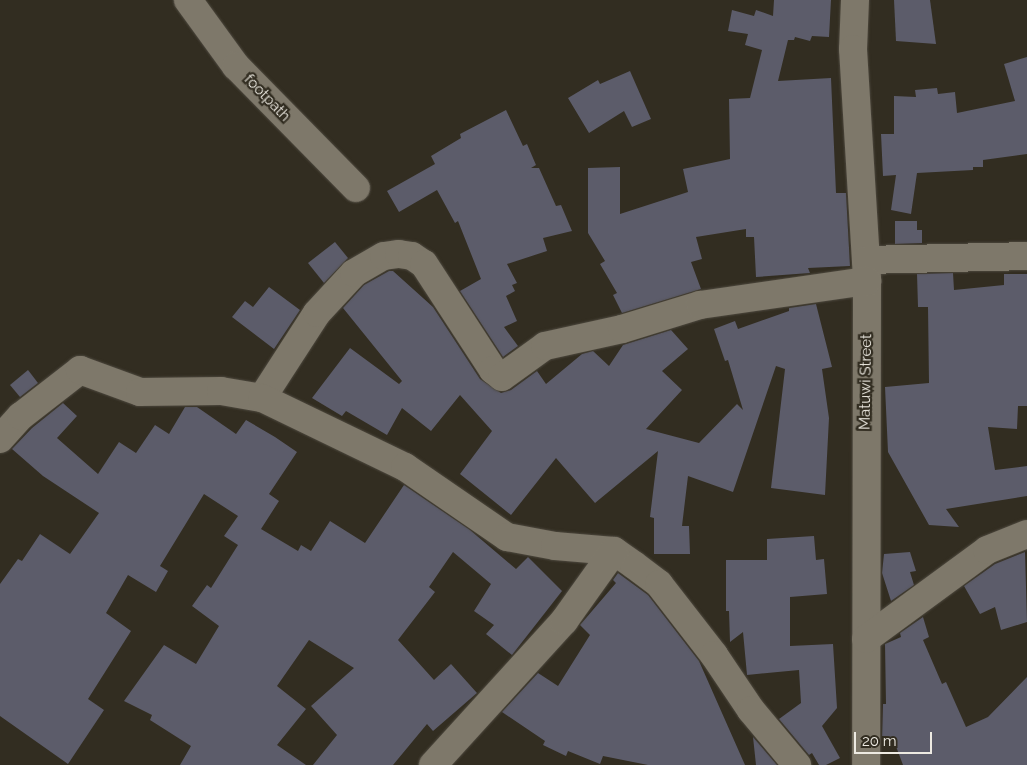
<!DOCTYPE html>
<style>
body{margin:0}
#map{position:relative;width:1027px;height:765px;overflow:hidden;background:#322d21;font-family:Raleway,sans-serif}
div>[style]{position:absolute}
.building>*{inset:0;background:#5c5c6a}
.roads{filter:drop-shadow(0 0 1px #4d483e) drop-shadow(0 0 1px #4d483e)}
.minor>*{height:28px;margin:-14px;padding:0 14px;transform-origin:14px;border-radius:14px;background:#7e786a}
span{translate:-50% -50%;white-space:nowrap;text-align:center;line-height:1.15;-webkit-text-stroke:4.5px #322d21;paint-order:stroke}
.street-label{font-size:15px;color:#edeae2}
.scale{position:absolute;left:854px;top:732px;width:78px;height:22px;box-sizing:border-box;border:2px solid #edeae2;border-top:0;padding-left:6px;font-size:15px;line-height:18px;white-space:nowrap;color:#edeae2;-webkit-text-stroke:4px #322d21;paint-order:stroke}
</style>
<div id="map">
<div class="building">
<i style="clip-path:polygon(774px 0,831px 0,829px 37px,812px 36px,810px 41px,795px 37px,794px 40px,788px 40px,778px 81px,831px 78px,836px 193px,846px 193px,850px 266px,808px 268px,810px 273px,756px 277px,754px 237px,746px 237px,746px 229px,696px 237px,702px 259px,691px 262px,701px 289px,622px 313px,613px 295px,617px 293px,600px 264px,605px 261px,588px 233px,588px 168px,620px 167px,620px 214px,688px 192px,683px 169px,730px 159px,729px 99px,750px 98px,762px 50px,745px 45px,748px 34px,728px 31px,732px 10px,754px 16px,756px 10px,773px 16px)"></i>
<i style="clip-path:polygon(894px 0,930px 0,936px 44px,896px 41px)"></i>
<i style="clip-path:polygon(1027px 57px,1027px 154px,983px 160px,983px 167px,973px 167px,973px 170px,917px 173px,911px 214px,891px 210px,896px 175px,883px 176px,881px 134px,894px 134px,894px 96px,916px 97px,915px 90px,937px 88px,938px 94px,955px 92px,957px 113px,1015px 101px,1004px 64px)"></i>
<i style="clip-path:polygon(630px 71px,651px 119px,632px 127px,624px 111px,589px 133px,568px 98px,598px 80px,600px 84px)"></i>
<i style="clip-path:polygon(506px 110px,523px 146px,527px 144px,536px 165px,531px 168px,539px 168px,556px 206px,561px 205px,572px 231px,543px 238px,547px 251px,507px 264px,517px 283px,512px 285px,515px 291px,506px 296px,517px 321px,504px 327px,518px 346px,503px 357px,460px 291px,481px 279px,458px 221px,455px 223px,437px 190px,399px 212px,387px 191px,435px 164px,431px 156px,461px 138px,460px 134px)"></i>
<i style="clip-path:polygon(895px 221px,917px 221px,917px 230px,922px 230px,922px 243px,895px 244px)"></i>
<i style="clip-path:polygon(335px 242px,348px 258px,324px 283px,308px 263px)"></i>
<i style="clip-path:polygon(389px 271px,393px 271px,433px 307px,480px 379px,501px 393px,511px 390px,537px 371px,546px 384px,582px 354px,593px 351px,609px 366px,623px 345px,671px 330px,688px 349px,662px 371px,682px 390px,646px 429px,699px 443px,737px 404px,743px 410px,728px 360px,725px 361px,714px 329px,735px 321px,738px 329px,789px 311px,789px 308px,816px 304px,832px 367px,822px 369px,829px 418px,825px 495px,771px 488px,785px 369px,776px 366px,733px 492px,688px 476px,682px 526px,689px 526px,690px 554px,654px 554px,654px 518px,650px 517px,658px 451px,595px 503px,556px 458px,511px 515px,460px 474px,492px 431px,460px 395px,431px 431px,402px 408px,387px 435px,346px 411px,342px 416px,312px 398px,350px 348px,399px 384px,402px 381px,343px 308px,364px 285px)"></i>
<i style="clip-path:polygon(953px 273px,954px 290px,1004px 285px,1004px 274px,1027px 274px,1027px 406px,1018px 406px,1017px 429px,988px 427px,995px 470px,1027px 466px,1027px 496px,946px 509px,959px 527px,929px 525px,888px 452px,885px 387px,929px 383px,928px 307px,918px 307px,917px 274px)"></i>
<i style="clip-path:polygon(269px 287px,300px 310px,274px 349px,232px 317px,245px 301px,253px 307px)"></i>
<i style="clip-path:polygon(28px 370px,38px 383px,20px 397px,10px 385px)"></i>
<i style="clip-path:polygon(63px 403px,77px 416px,57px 438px,98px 474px,119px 442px,136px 453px,155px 425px,169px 434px,185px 407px,197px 407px,236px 434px,246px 420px,275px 437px,297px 452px,269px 494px,279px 501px,261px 529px,298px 551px,301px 545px,311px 551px,330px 521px,365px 543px,404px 485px,470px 530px,516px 569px,528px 557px,562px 591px,512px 655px,486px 634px,494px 625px,474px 611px,491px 584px,453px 552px,429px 587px,435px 592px,398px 640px,434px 680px,451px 664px,477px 693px,433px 731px,427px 724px,393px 765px,313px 765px,337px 735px,311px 706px,354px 668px,309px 640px,277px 686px,306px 709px,277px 745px,306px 765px,180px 765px,191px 746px,150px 720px,152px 715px,124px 701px,164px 645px,196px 664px,219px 626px,192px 606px,207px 585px,211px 588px,238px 545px,224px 536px,238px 516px,204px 494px,160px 566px,168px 571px,156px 592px,128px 575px,106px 613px,131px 631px,88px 699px,104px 710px,68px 764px,0 716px,0 584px,18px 559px,22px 561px,40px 534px,70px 554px,99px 513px,43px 476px,12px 449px,32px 428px)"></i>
<i style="clip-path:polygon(814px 536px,816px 560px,824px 559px,827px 594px,790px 597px,790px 646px,833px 644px,837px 708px,822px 726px,840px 758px,826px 765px,819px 765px,812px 753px,809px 755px,779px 719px,801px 703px,799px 670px,747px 675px,743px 632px,730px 642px,729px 611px,726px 611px,726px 560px,767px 560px,767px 539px)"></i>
<i style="clip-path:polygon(910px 552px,916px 571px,910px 572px,914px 585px,891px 601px,882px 573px,884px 554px)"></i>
<i style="clip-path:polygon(1025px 552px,1027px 622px,1001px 630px,995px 607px,980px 614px,964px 586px,995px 564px)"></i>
<i style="clip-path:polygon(618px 573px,648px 595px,699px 661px,745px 765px,648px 765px,603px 756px,600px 764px,568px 751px,566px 756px,543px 745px,545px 741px,502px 712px,538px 673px,558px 686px,590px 635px,580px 625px,616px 583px,613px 580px)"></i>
<i style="clip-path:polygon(923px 617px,929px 637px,923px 640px,942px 684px,946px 682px,966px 727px,988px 717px,1027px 677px,1027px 765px,903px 765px,894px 741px,882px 740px,883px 704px,886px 704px,885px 644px,901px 637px,900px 633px)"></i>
<i style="clip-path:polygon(753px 737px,777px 765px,756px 765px)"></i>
</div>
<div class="roads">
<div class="minor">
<i style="left:188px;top:0;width:82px;rotate:54deg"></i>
<i style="left:236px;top:66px;width:171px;rotate:45.5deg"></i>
<i style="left:855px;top:0;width:49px;rotate:92.3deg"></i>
<i style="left:853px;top:49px;width:232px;rotate:86.5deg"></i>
<i style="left:867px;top:281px;width:484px;rotate:90.1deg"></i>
<i style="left:866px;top:260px;width:161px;rotate:-1.4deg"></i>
<i style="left:262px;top:398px;width:101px;rotate:-57.1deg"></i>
<i style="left:317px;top:313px;width:54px;rotate:-47.2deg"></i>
<i style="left:354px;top:273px;width:34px;rotate:-30deg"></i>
<i style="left:384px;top:256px;width:15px;rotate:-8deg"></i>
<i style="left:399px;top:254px;width:13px;rotate:9deg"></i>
<i style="left:412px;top:256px;width:14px;rotate:34deg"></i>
<i style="left:424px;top:264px;width:126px;rotate:56.9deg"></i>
<i style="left:493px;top:370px;width:11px;rotate:38deg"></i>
<i style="left:502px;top:377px;width:53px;rotate:-35.8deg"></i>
<i style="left:545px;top:346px;width:79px;rotate:-12.4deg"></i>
<i style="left:622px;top:329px;width:82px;rotate:-17.1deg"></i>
<i style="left:700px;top:305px;width:169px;rotate:-8.2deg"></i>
<i style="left:0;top:439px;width:31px;rotate:-48deg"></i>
<i style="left:21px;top:416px;width:75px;rotate:-37.9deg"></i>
<i style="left:80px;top:370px;width:64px;rotate:20.1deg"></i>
<i style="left:140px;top:392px;width:81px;rotate:-0.7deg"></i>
<i style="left:221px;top:391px;width:42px;rotate:9.7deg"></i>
<i style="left:262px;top:398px;width:159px;rotate:25.8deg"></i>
<i style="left:405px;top:467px;width:124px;rotate:34.5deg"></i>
<i style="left:507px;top:537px;width:49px;rotate:10.6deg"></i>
<i style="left:555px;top:546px;width:59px;rotate:4.8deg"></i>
<i style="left:614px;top:551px;width:24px;rotate:35deg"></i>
<i style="left:634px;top:565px;width:31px;rotate:37deg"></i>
<i style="left:659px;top:584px;width:90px;rotate:52.2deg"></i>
<i style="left:714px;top:655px;width:66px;rotate:56.1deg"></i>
<i style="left:751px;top:710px;width:72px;rotate:50.1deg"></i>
<i style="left:866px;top:639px;width:150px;rotate:-36.3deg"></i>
<i style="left:987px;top:550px;width:43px;rotate:-21.8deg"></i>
<i style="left:433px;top:765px;width:195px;rotate:-47.7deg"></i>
<i style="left:564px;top:621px;width:86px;rotate:-54.5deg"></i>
</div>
</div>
<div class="street-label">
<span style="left:267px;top:98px;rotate:46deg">footpath</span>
<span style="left:866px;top:382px;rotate:-89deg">Matuwi Street</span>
</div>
<div class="scale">20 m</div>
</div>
